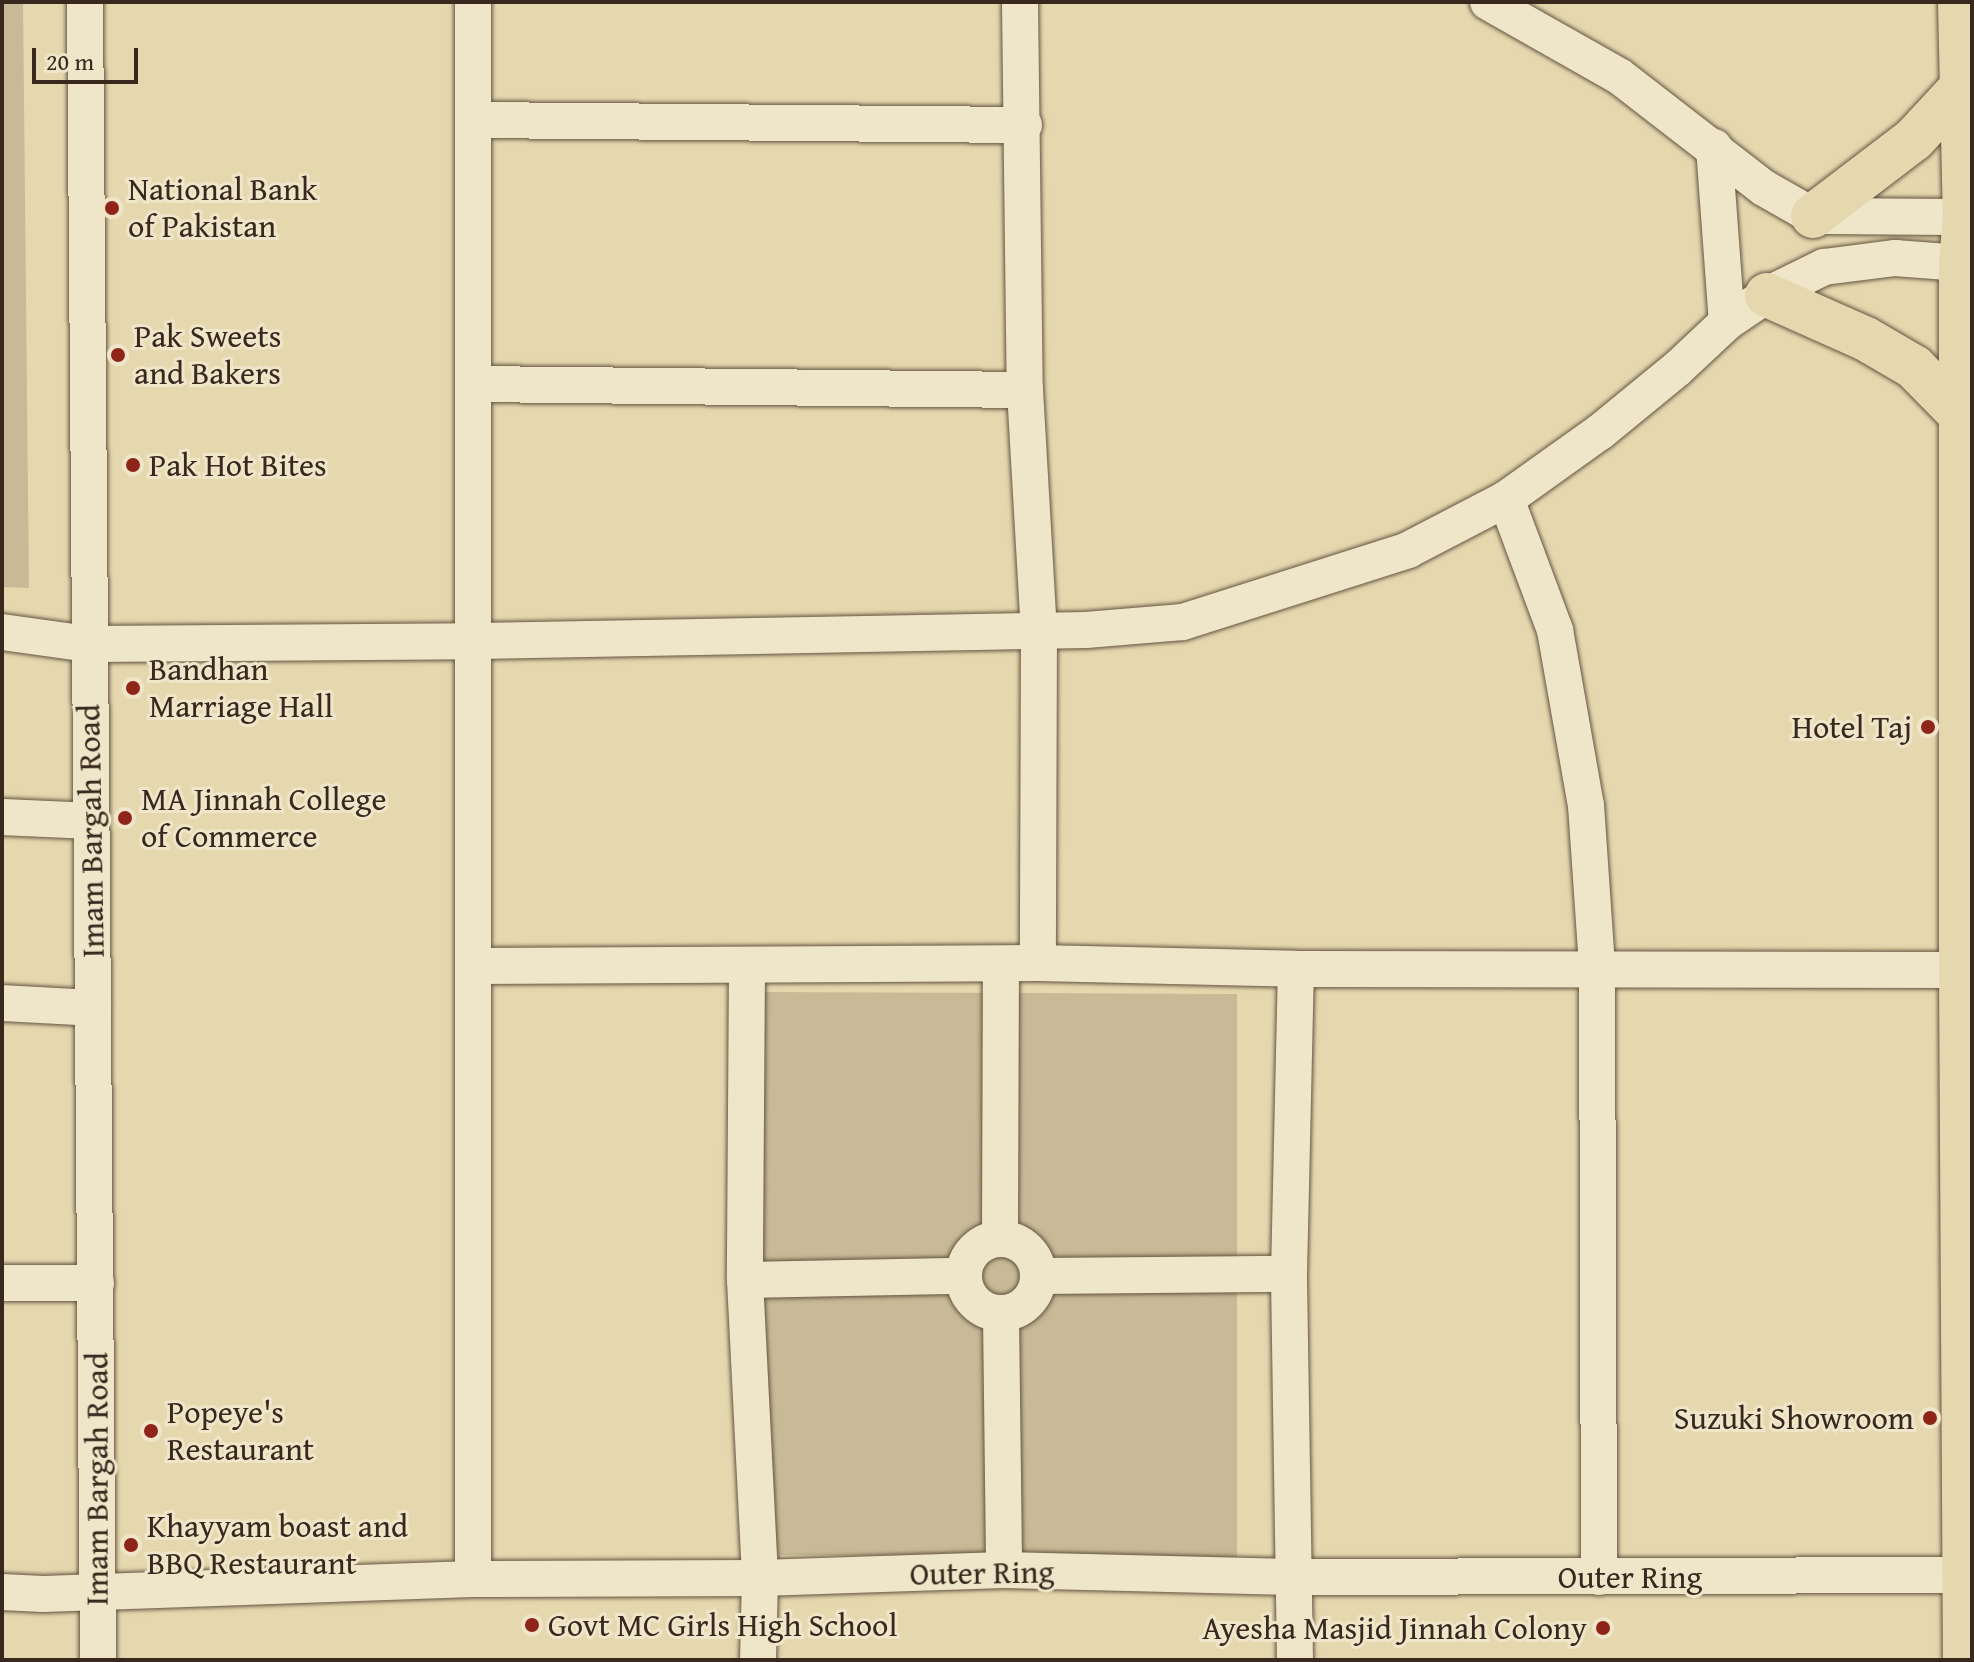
<!DOCTYPE html>
<style>
body{margin:0}
#map{position:relative;width:1974px;height:1662px;overflow:hidden;background:#e6d8ae;font-family:"Gentium Book Plus",serif}
div>[style]{position:absolute}
.green>*{inset:0;background:#c8ba96}
.roads{filter:drop-shadow(0 0 2px #645442) drop-shadow(0 0 2px #645442)}
.minor>*{height:36px;margin:-18px;padding:0 18px;transform-origin:18px;border-radius:18px;background:#efe6ca}
.minor>.ring{margin:-18px;padding:0;box-sizing:content-box;background:none;border:36px solid #efe6ca;border-radius:50%}
.major>*{height:44px;margin:-22px;padding:0 22px;transform-origin:22px;border-radius:22px;background:#e6d8ae}
.dots>*{width:22px;height:22px;translate:-50% -50%;box-sizing:border-box;border:4px solid #efe6ca;border-radius:50%}
span{translate:-50% -50%;white-space:nowrap;text-align:center;line-height:1.15;-webkit-text-stroke:6px #efe6ca;paint-order:stroke}
.poi-label{font-size:32px;color:#38281e}
.left{translate:0 -50%;text-align:left}
.right{translate:-100% -50%;text-align:right}
.street-label{font-size:32px;color:#38281e}
.frame{position:absolute;inset:0;border:4px solid #38281e;pointer-events:none}
.scale{position:absolute;left:32px;top:48px;width:106px;height:36px;box-sizing:border-box;border:4px solid #38281e;border-top:0;padding-left:10px;font-size:24px;line-height:28px;white-space:nowrap;color:#38281e;-webkit-text-stroke:6px #efe6ca;paint-order:stroke}
</style>
<div id="map">
<div class="green">
<i style="clip-path:polygon(2px 2px,23px 2px,29px 588px,2px 587px)"></i>
<i style="clip-path:polygon(743px 992px,1237px 994px,1237px 1557px,743px 1555px)"></i>
</div>
<div class="roads">
<div class="minor">
<i style="left:85px;top:2px;width:1658px;rotate:89.55deg"></i>
<i style="left:1020px;top:2px;width:388px;rotate:89.3deg"></i>
<i style="left:1025px;top:390px;width:241px;rotate:86.7deg"></i>
<i style="left:1039px;top:631px;width:332px;rotate:90.2deg"></i>
<i style="left:1488px;top:2px;width:150px;rotate:29.5deg"></i>
<i style="left:1619px;top:76px;width:183px;rotate:37.7deg"></i>
<i style="left:1764px;top:188px;width:56px;rotate:29.7deg"></i>
<i style="left:1813px;top:216px;width:152px;rotate:0.4deg"></i>
<i style="left:473px;top:120px;width:551px;rotate:0.52deg"></i>
<i style="left:1714px;top:147px;width:175px;rotate:85.8deg"></i>
<i style="left:473px;top:384px;width:552px;rotate:0.62deg"></i>
<i style="left:1506px;top:499px;width:140px;rotate:69.5deg"></i>
<i style="left:1555px;top:630px;width:178px;rotate:80deg"></i>
<i style="left:1586px;top:805px;width:162px;rotate:86.1deg"></i>
<i style="left:1597px;top:967px;width:610px;rotate:89.81deg"></i>
<i style="left:2px;top:632px;width:87px;rotate:7.9deg"></i>
<i style="left:88px;top:644px;width:385px;rotate:-0.4deg"></i>
<i style="left:473px;top:641px;width:613px;rotate:-1.03deg"></i>
<i style="left:1086px;top:630px;width:97px;rotate:-4.7deg"></i>
<i style="left:1183px;top:622px;width:236px;rotate:-17.7deg"></i>
<i style="left:1408px;top:550px;width:110px;rotate:-27.5deg"></i>
<i style="left:1506px;top:499px;width:115px;rotate:-35.5deg"></i>
<i style="left:1600px;top:432px;width:99px;rotate:-39.3deg"></i>
<i style="left:1677px;top:369px;width:69px;rotate:-43.2deg"></i>
<i style="left:1727px;top:322px;width:48px;rotate:-34deg"></i>
<i style="left:1767px;top:295px;width:64px;rotate:-26.2deg"></i>
<i style="left:1824px;top:267px;width:72px;rotate:-7.2deg"></i>
<i style="left:1895px;top:258px;width:66px;rotate:4.3deg"></i>
<i style="left:2px;top:817px;width:89px;rotate:2.6deg"></i>
<i style="left:473px;top:966px;width:565px;rotate:-0.3deg"></i>
<i style="left:1038px;top:963px;width:258px;rotate:1.3deg"></i>
<i style="left:1296px;top:969px;width:665px;rotate:0.09deg"></i>
<i style="left:747px;top:967px;width:313px;rotate:90.4deg"></i>
<i style="left:745px;top:1280px;width:298px;rotate:87.1deg"></i>
<i style="left:760px;top:1578px;width:82px;rotate:91.4deg"></i>
<i style="left:2px;top:1003px;width:91px;rotate:3.1deg"></i>
<i style="left:1000px;top:1237px;width:273px;rotate:-89.8deg"></i>
<i class="ring" style="left:964px;top:1239px;width:38px;height:38px"></i>
<i style="left:1040px;top:1276px;width:249px;rotate:-0.5deg"></i>
<i style="left:745px;top:1280px;width:217px;rotate:-1.1deg"></i>
<i style="left:2px;top:1283px;width:94px"></i>
<i style="left:1001px;top:1315px;width:255px;rotate:89.3deg"></i>
<i style="left:473px;top:1579px;width:1577px;rotate:-90deg"></i>
<i style="left:2px;top:1592px;width:41px;rotate:2.8deg"></i>
<i style="left:43px;top:1594px;width:430px;rotate:-2deg"></i>
<i style="left:473px;top:1579px;width:287px;rotate:-0.2deg"></i>
<i style="left:760px;top:1578px;width:244px;rotate:-1.9deg"></i>
<i style="left:1004px;top:1570px;width:288px;rotate:1.4deg"></i>
<i style="left:1292px;top:1577px;width:671px;rotate:-0.17deg"></i>
<i style="left:1295px;top:1660px;width:386px;rotate:-90.9deg"></i>
<i style="left:1289px;top:1274px;width:305px;rotate:-88.7deg"></i>
</div>
<div class="major">
<i style="left:1960px;top:2px;width:215px;rotate:88.7deg"></i>
<i style="left:1965px;top:217px;width:46px;rotate:95deg"></i>
<i style="left:1961px;top:263px;width:707px;rotate:90deg"></i>
<i style="left:1961px;top:970px;width:690px;rotate:89.67deg"></i>
<i style="left:1813px;top:216px;width:127px;rotate:-37.3deg"></i>
<i style="left:1914px;top:139px;width:71px;rotate:-47.3deg"></i>
<i style="left:1767px;top:295px;width:108px;rotate:24deg"></i>
<i style="left:1866px;top:339px;width:56px;rotate:30.3deg"></i>
<i style="left:1914px;top:367px;width:67px;rotate:45.6deg"></i>
</div>
</div>
<div class="dots">
<i style="left:112px;top:208px;background:#8f2418"></i>
<i style="left:118px;top:355px;background:#8f2418"></i>
<i style="left:133px;top:465px;background:#8f2418"></i>
<i style="left:133px;top:688px;background:#8f2418"></i>
<i style="left:1928px;top:727px;background:#8f2418"></i>
<i style="left:125px;top:818px;background:#8f2418"></i>
<i style="left:1930px;top:1418px;background:#8f2418"></i>
<i style="left:151px;top:1431px;background:#8f2418"></i>
<i style="left:131px;top:1545px;background:#8f2418"></i>
<i style="left:532px;top:1625px;background:#8f2418"></i>
<i style="left:1603px;top:1628px;background:#8f2418"></i>
</div>
<div class="poi-label">
<span class="left" style="left:128px;top:208px">National Bank<br>of Pakistan</span>
<span class="left" style="left:134px;top:355px">Pak Sweets<br>and Bakers</span>
<span class="left" style="left:149px;top:465px">Pak Hot Bites</span>
<span class="left" style="left:149px;top:688px">Bandhan<br>Marriage Hall</span>
<span class="right" style="left:1912px;top:727px">Hotel Taj</span>
<span class="left" style="left:141px;top:818px">MA Jinnah College<br>of Commerce</span>
<span class="left" style="left:167px;top:1431px">Popeye's<br>Restaurant</span>
<span class="right" style="left:1914px;top:1418px">Suzuki Showroom</span>
<span class="left" style="left:147px;top:1545px">Khayyam boast and<br>BBQ Restaurant</span>
<span class="left" style="left:548px;top:1625px">Govt MC Girls High School</span>
<span class="right" style="left:1587px;top:1628px">Ayesha Masjid Jinnah Colony</span>
</div>
<div class="street-label">
<span style="left:91px;top:831px;rotate:-91deg">Imam Bargah Road</span>
<span style="left:97px;top:1479px;rotate:-90deg">Imam Bargah Road</span>
<span style="left:982px;top:1573px;rotate:-1deg">Outer Ring</span>
<span style="left:1630px;top:1577px">Outer Ring</span>
</div>
<div class="frame"></div>
<div class="scale">20 m</div>
</div>
